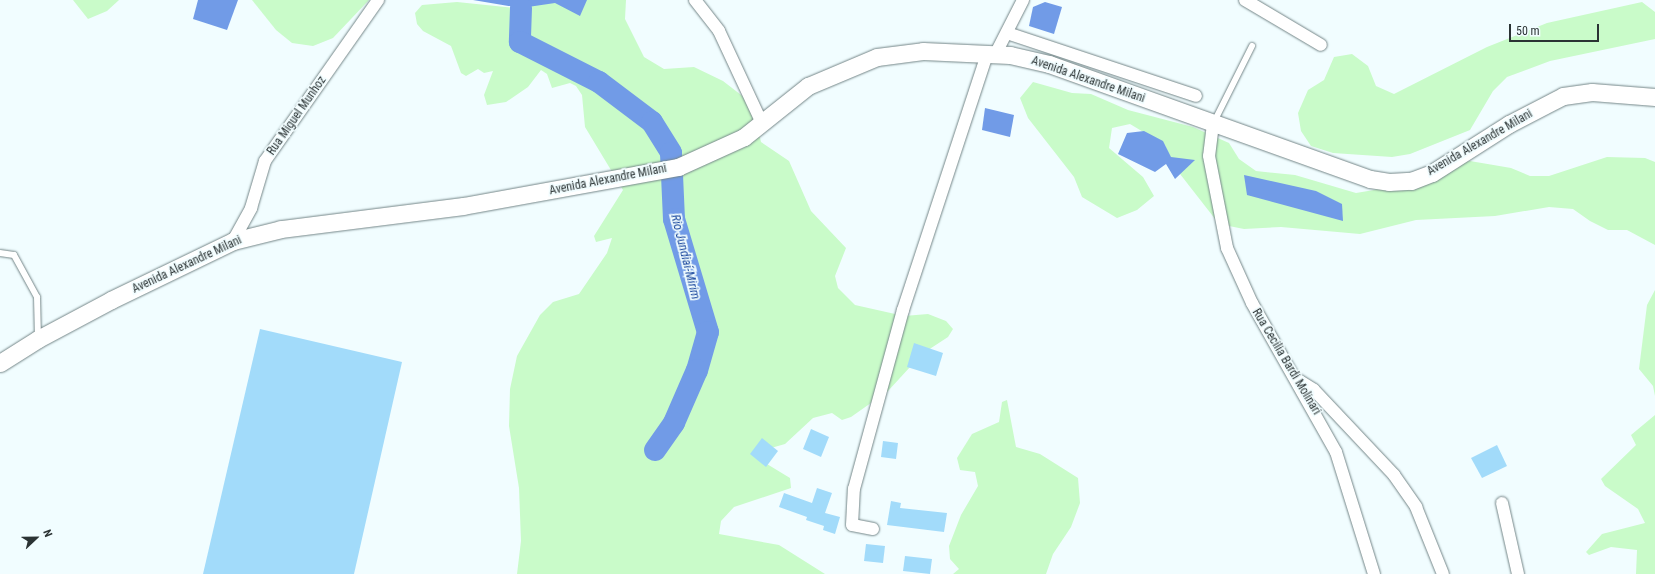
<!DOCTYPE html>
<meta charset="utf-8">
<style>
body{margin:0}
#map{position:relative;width:1655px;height:574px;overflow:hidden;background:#f1fdff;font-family:"Roboto Condensed",sans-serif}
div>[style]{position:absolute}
.green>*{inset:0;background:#c9fbc9}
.water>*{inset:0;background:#719be7}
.river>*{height:22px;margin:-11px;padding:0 11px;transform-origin:11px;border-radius:11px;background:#719be7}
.building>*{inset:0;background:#a2dbfa}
.roads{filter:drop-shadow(0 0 1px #748688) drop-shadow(0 0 1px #748688)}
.lane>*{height:6px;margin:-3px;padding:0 3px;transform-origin:3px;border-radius:3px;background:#fff}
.street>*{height:12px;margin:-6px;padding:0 6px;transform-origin:6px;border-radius:6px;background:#fff}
.secondary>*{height:17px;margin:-8.5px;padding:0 8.5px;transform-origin:8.5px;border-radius:8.5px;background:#fff}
span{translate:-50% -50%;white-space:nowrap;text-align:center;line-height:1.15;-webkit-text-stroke:3.5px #f1fdff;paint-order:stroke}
.street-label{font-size:12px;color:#2b3334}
.water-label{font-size:13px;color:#17459d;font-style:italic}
.north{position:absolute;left:16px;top:518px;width:40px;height:40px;-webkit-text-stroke:3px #f1fdff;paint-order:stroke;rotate:68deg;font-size:11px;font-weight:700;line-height:16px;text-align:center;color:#2b3334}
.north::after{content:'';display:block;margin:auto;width:14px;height:18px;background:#2b3334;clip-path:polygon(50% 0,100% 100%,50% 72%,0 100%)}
.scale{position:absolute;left:1509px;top:24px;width:90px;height:18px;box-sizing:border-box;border:2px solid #2b3334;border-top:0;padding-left:5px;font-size:12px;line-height:14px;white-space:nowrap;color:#2b3334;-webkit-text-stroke:3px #f1fdff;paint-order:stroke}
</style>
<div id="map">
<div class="green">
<i style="clip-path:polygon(73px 0,119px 0,107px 11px,88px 19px)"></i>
<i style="clip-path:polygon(252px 0,369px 0,333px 38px,313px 46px,292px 43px,276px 30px)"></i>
<i style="clip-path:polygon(569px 0,626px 0,625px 19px,644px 57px,664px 69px,694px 67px,723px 81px,745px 98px,754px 113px,761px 142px,789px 161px,811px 211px,846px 248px,835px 276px,838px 288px,855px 305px,904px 316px,928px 314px,946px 321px,953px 329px,948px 337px,922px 354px,888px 391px,851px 417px,842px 420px,832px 413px,813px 418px,785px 444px,764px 450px,762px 461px,790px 478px,791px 488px,734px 507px,721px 521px,719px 534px,779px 545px,825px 574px,517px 574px,521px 541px,519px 488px,509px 426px,510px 389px,517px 356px,540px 315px,553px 302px,579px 294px,607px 253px,612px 238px,596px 242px,594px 236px,623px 190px,585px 127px,582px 95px,576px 86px,570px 83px,552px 88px,547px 74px,541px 70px,528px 87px,506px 102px,487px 105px,484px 95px,493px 71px,484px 73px,478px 69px,466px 76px,461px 73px,451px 46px,423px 31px,417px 24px,415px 13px,422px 5px,457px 2px,514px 8px)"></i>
<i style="clip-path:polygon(1642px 2px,1655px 12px,1655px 39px,1550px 61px,1507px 77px,1493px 91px,1470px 130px,1410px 154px,1392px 157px,1333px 153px,1311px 146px,1301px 131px,1298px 113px,1308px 90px,1324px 80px,1334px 57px,1352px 54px,1368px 66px,1376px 86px,1394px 94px,1487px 47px,1547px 23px)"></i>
<i style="clip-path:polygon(1033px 82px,1072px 93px,1091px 94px,1128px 110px,1193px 127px,1229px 143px,1239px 159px,1256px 171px,1295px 175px,1356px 193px,1374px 190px,1434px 167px,1470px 161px,1511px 168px,1530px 176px,1549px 176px,1607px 157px,1645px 158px,1655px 162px,1655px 245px,1627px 230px,1608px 230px,1590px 221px,1573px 209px,1549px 207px,1495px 216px,1416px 220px,1360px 234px,1281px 227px,1244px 229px,1219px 224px,1173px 165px,1165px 145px,1130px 124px,1112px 128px,1109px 148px,1143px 177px,1154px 196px,1137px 210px,1117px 218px,1082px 197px,1074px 177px,1028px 118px,1020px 98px)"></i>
<i style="clip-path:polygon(1655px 290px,1655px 396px,1653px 386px,1639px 369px,1647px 305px)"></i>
<i style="clip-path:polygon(1007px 400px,1016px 447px,1040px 454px,1078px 478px,1080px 503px,1071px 527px,1053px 554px,1046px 574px,953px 574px,959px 569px,950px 559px,949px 546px,961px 515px,978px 486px,975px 472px,960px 470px,957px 458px,972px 434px,999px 422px,1002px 402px)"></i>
<i style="clip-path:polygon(1655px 415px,1655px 574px,1636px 574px,1637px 550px,1611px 547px,1589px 555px,1586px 552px,1602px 534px,1645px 523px,1638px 509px,1605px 486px,1601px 479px,1636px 445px,1631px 435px)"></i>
</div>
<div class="water">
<i style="clip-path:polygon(198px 0,238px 0,227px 30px,193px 19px)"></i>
<i style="clip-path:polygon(473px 0,587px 0,580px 16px,555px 3px,521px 8px)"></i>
<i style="clip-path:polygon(1045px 2px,1062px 7px,1054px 34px,1029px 26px,1033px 7px)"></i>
<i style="clip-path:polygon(985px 108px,1014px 115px,1010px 137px,982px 130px)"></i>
<i style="clip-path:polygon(1144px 131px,1163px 141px,1171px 157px,1195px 160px,1175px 179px,1166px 164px,1155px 172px,1118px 154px,1127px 133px)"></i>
<i style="clip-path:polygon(1244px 175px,1316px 191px,1342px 204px,1343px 221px,1247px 195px)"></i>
</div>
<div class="river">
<i style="left:521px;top:8px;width:34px;rotate:92deg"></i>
<i style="left:520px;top:42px;width:89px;rotate:26.9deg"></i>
<i style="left:599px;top:82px;width:66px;rotate:37deg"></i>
<i style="left:652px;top:122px;width:36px;rotate:58deg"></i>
<i style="left:671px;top:153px;width:66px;rotate:87.4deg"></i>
<i style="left:674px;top:219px;width:118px;rotate:73.3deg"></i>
<i style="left:708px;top:332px;width:40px;rotate:106deg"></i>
<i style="left:697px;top:370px;width:58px;rotate:113.5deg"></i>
<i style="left:674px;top:423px;width:33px;rotate:125deg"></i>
</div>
<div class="building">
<i style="clip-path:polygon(260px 329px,402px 362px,354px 574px,203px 574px)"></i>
<i style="clip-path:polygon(914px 343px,943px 353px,936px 376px,907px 367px)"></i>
<i style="clip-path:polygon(811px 429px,829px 437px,821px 457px,803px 449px)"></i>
<i style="clip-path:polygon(762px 438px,778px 451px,766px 467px,750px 454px)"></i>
<i style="clip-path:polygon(883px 441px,898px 443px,896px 459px,881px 457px)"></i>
<i style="clip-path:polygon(1497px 445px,1507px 466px,1482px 478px,1471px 458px)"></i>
<i style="clip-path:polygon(817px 488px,832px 493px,825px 513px,840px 517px,835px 534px,823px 530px,824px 526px,806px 520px,807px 517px,779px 507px,784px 493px,812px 503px)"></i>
<i style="clip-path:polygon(891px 501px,901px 503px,900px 508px,947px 513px,944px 532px,887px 525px)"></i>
<i style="clip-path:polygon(866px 544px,885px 546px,883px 563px,864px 561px)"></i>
<i style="clip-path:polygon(905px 556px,932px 559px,930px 574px,903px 571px)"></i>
</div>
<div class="roads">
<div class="lane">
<i style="left:1214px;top:122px;width:85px;rotate:-63.4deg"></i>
<i style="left:0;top:253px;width:14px;rotate:8deg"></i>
<i style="left:14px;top:255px;width:48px;rotate:61.3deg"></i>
<i style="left:37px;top:297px;width:40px;rotate:88.6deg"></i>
</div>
<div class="street">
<i style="left:695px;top:0;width:39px;rotate:52deg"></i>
<i style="left:719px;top:31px;width:99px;rotate:65deg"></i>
<i style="left:1245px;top:0;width:88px;rotate:30.6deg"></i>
<i style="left:1007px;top:33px;width:199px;rotate:18.4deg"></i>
<i style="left:995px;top:55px;width:62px;rotate:-63deg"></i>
<i style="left:1213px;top:124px;width:32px;rotate:97deg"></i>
<i style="left:1209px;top:156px;width:94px;rotate:78.9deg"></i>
<i style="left:1227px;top:248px;width:60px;rotate:65.6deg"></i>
<i style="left:1252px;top:303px;width:171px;rotate:60.6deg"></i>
<i style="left:1336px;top:452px;width:128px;rotate:72.7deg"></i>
<i style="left:233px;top:241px;width:38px;rotate:-61deg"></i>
<i style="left:251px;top:208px;width:49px;rotate:-73.4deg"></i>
<i style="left:265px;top:161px;width:197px;rotate:-54.9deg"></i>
<i style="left:1295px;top:378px;width:22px;rotate:32deg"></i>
<i style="left:1314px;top:390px;width:117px;rotate:46.7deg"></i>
<i style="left:1394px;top:475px;width:39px;rotate:55deg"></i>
<i style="left:1416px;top:507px;width:72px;rotate:68.1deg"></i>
<i style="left:1502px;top:503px;width:73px;rotate:77.3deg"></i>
<i style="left:873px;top:529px;width:21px;rotate:-169deg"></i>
<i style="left:852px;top:525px;width:36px;rotate:-87deg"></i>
<i style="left:854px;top:489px;width:186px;rotate:-74.7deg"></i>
<i style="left:903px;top:310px;width:268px;rotate:-71.8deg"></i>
</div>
<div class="secondary">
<i style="left:0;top:363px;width:45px;rotate:-32.3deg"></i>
<i style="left:38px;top:339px;width:83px;rotate:-28.1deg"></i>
<i style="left:111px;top:300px;width:136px;rotate:-25.8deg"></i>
<i style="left:233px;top:241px;width:49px;rotate:-14deg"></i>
<i style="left:281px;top:229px;width:183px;rotate:-7.2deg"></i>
<i style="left:463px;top:206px;width:219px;rotate:-10.3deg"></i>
<i style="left:678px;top:167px;width:72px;rotate:-24.4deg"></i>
<i style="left:744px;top:137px;width:82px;rotate:-38.6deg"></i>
<i style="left:808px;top:86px;width:75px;rotate:-22.8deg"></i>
<i style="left:877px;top:57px;width:46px;rotate:-7.4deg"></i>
<i style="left:923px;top:51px;width:87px;rotate:2.6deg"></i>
<i style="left:1010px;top:55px;width:40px;rotate:13deg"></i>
<i style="left:1049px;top:64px;width:341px;rotate:19.7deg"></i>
<i style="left:1370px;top:179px;width:19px;rotate:9deg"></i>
<i style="left:1389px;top:182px;width:22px;rotate:-3deg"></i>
<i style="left:1411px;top:181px;width:22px;rotate:-21deg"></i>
<i style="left:1432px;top:173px;width:91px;rotate:-32.5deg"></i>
<i style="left:1509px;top:124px;width:61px;rotate:-27.4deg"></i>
<i style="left:1563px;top:96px;width:29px;rotate:-8deg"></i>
<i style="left:1592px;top:92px;width:63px;rotate:4.5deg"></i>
</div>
</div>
<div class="street-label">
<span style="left:1088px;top:80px;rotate:19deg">Avenida Alexandre Milani</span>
<span style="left:297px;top:116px;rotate:-55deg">Rua Miguel Munhoz</span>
<span style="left:1480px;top:143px;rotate:-30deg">Avenida Alexandre Milani</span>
<span style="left:608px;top:180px;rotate:-11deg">Avenida Alexandre Milani</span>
<span style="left:187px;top:265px;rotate:-25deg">Avenida Alexandre Milani</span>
<span style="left:1286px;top:362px;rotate:59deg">Rua Cecilia Bardi Molinari</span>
</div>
<div class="water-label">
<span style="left:685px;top:257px;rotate:76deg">Rio Jundiaí-Mirim</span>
</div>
<div class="north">N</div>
<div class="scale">50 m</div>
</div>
